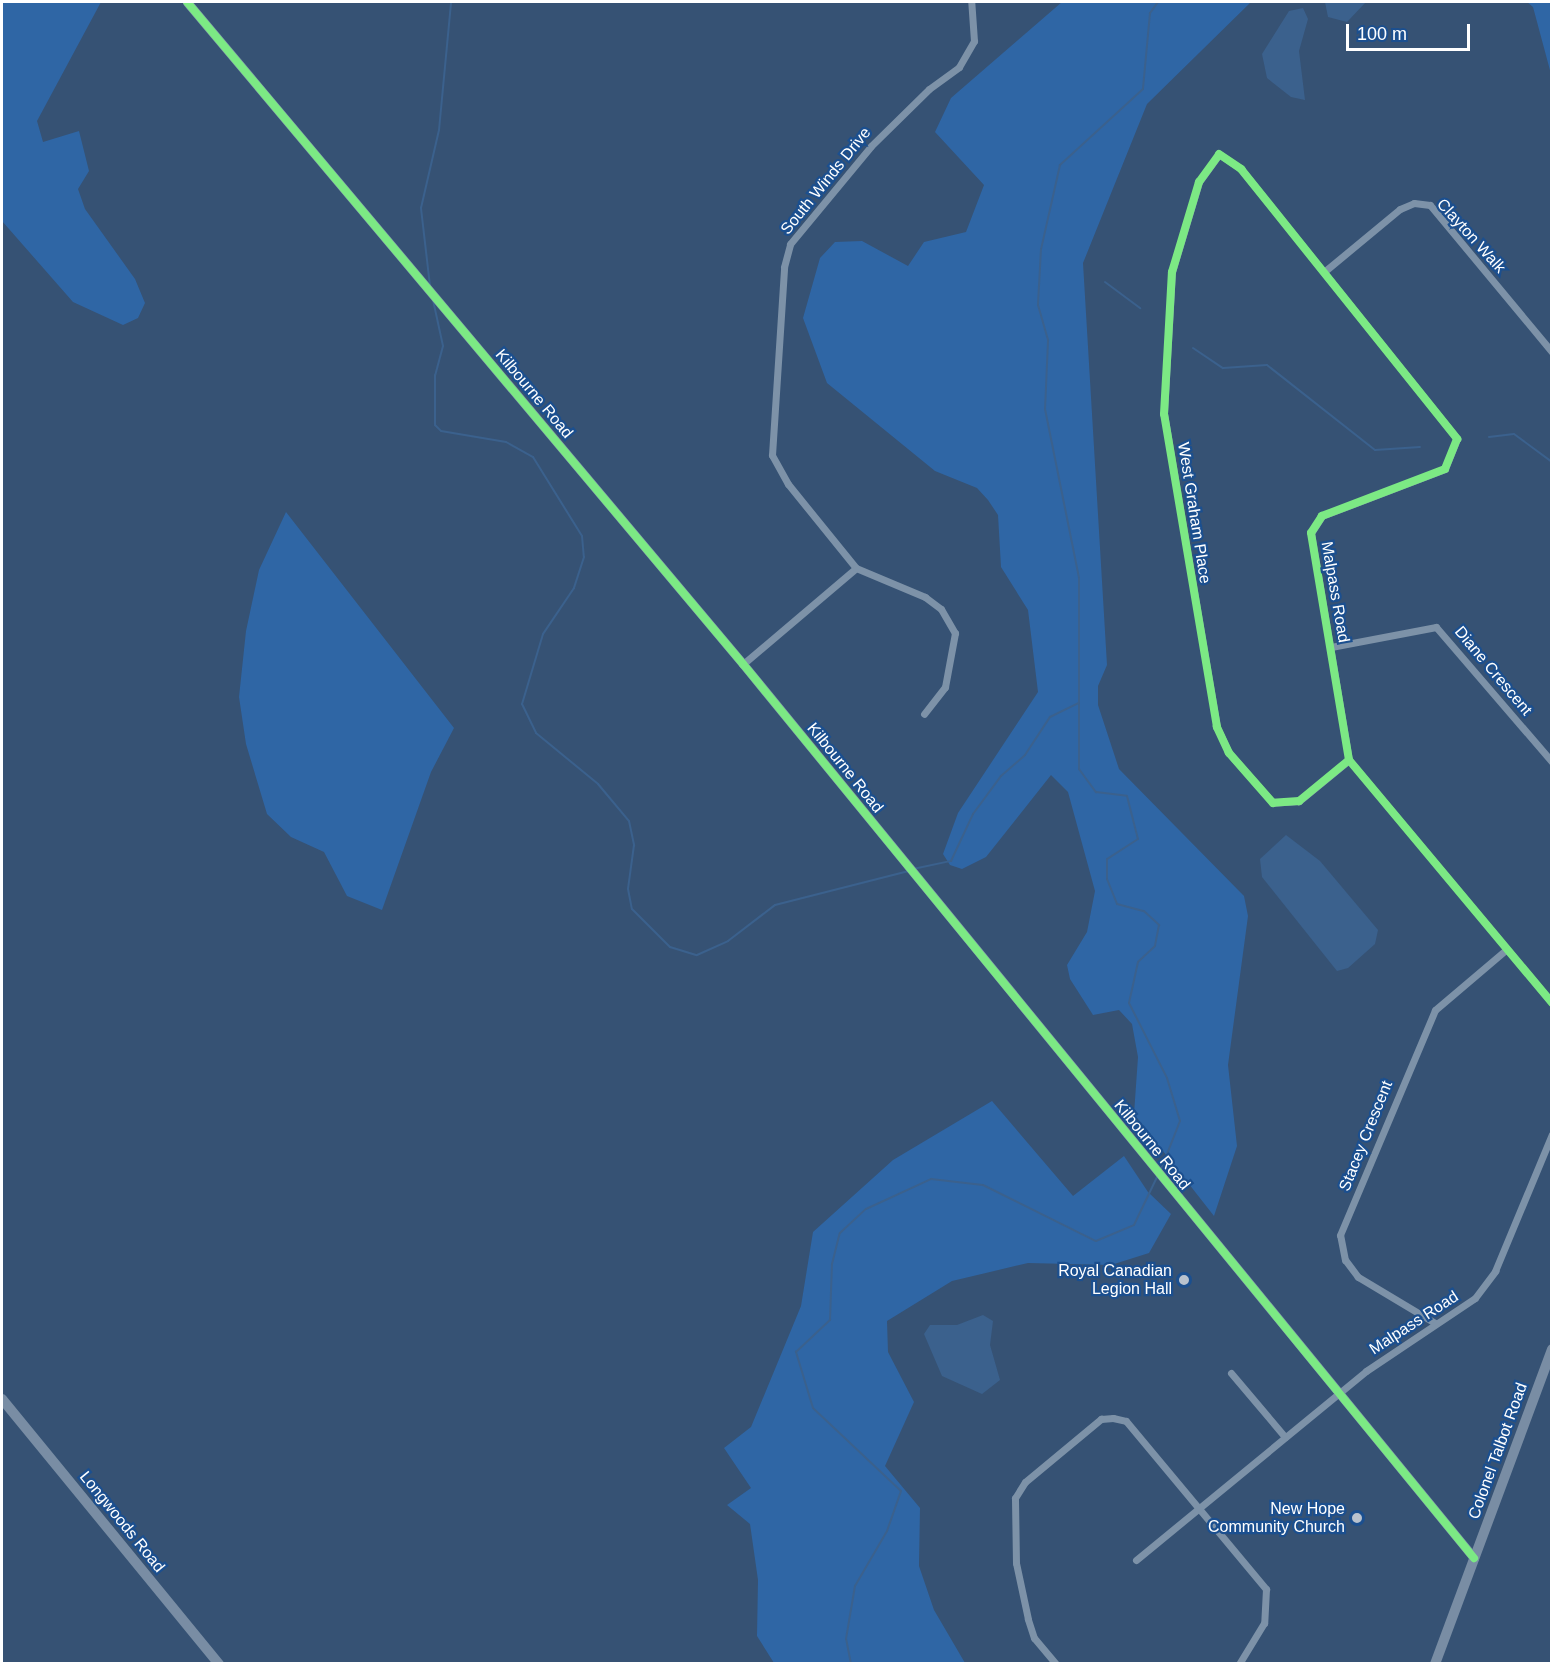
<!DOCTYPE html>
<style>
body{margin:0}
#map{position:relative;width:1553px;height:1665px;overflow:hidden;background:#365274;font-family:Helvetica,sans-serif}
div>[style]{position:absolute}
.green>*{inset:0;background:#2f66a5}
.water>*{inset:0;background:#3b618d}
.stream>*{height:2px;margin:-1px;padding:0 1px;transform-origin:1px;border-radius:1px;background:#3b618d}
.minor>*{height:7px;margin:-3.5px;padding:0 3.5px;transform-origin:3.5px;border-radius:3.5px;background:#7d92a8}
.tertiary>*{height:9px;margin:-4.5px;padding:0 4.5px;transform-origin:4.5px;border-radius:4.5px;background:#7d92a8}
.secondary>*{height:10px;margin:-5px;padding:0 5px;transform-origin:5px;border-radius:5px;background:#798da4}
.cycleway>*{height:8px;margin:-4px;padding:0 4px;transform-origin:4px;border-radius:4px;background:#7ce984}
.dots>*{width:16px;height:16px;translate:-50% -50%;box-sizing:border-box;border:3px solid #1b4f8f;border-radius:50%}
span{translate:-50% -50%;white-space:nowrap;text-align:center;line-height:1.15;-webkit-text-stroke:4.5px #1b4f8f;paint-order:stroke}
.street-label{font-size:16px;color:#fff}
.poi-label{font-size:16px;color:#fff}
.right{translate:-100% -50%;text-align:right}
.frame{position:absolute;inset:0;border:3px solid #fff;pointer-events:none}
.scale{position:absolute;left:1346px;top:24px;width:124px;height:27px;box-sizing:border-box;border:3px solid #fff;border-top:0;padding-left:8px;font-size:18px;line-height:21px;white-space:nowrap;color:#fff;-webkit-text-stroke:4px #1b4f8f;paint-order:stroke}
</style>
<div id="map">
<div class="green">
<i style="clip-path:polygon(2px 2px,101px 2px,37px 121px,43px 142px,79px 131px,89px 171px,78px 189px,85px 209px,135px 279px,145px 303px,138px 318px,123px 325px,73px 302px,2px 221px)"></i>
<i style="clip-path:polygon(1062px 2px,1251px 2px,1147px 104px,1083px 263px,1107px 665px,1098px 686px,1098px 705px,1119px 769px,1244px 896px,1248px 916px,1228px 1065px,1237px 1146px,1214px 1216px,1134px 1114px,1138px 1057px,1132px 1024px,1119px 1010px,1093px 1015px,1070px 979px,1067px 965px,1087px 932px,1095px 891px,1068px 792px,1051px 775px,986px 857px,962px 869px,950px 865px,943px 854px,958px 813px,1038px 692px,1028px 610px,1001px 567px,998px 515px,988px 500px,977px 488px,935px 471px,827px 383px,803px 318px,820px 258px,835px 242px,862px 241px,908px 266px,924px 242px,966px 232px,984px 185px,935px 132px,951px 98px)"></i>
<i style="clip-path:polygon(1527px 2px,1551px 2px,1551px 74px,1533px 7px)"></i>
<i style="clip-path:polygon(286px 512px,454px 728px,431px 772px,382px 910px,347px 896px,324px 852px,291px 837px,267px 814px,246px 744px,239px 697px,246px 631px,259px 570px)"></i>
<i style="clip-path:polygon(992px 1101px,1073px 1196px,1124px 1156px,1148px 1192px,1171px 1214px,1149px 1253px,1111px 1265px,1028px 1263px,952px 1281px,887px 1321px,888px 1352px,914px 1402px,885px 1466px,920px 1508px,919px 1566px,934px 1610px,965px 1663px,774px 1663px,757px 1636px,758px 1580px,750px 1524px,727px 1505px,751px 1488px,724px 1448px,751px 1427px,801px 1306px,813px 1232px,893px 1160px)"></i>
</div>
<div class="water">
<i style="clip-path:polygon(1325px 2px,1366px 2px,1347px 22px,1328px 17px)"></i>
<i style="clip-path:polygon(1303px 8px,1308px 19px,1299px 51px,1305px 100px,1291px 97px,1267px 78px,1262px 54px,1289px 11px)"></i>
<i style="clip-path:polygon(1286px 835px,1320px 861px,1378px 930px,1375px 944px,1348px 968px,1337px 971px,1262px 877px,1260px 859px)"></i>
<i style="clip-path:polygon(983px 1315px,993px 1321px,990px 1345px,1000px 1380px,982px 1394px,942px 1376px,924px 1334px,930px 1325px,957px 1325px)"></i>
</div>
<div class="stream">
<i style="left:1158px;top:2px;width:14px;rotate:126deg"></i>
<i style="left:1150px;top:13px;width:76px;rotate:95.3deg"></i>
<i style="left:1143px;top:89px;width:113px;rotate:137.5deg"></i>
<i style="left:1060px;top:165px;width:86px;rotate:102.7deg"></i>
<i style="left:1041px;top:249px;width:56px;rotate:93.1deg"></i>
<i style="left:1038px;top:305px;width:37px;rotate:74deg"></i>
<i style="left:1048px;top:341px;width:68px;rotate:92.5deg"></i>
<i style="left:1045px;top:409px;width:172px;rotate:78.6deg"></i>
<i style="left:1079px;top:578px;width:191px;rotate:90deg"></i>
<i style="left:1079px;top:769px;width:29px;rotate:54deg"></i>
<i style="left:1096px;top:792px;width:31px;rotate:7deg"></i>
<i style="left:1127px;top:796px;width:44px;rotate:75.7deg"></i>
<i style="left:1138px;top:839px;width:37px;rotate:147deg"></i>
<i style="left:1107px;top:859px;width:20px;rotate:90deg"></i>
<i style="left:1107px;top:879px;width:27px;rotate:68deg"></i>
<i style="left:1117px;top:904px;width:28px;rotate:15deg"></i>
<i style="left:1144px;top:911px;width:21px;rotate:43deg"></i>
<i style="left:1159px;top:925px;width:21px;rotate:101deg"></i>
<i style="left:1155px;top:946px;width:23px;rotate:137deg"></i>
<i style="left:1138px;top:962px;width:42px;rotate:102.4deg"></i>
<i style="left:1129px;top:1003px;width:84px;rotate:63.1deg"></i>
<i style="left:1167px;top:1078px;width:45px;rotate:73.2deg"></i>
<i style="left:1180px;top:1121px;width:55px;rotate:111.4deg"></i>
<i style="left:1105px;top:282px;width:44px;rotate:36.6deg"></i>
<i style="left:430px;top:286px;width:79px;rotate:-96.6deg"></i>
<i style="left:421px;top:208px;width:80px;rotate:-77deg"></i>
<i style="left:439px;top:130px;width:129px;rotate:-84.6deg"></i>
<i style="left:433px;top:300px;width:47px;rotate:77.7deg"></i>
<i style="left:443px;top:346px;width:30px;rotate:105deg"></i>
<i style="left:435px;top:375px;width:50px;rotate:90deg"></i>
<i style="left:435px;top:425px;width:8px;rotate:45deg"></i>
<i style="left:441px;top:431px;width:66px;rotate:9.6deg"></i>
<i style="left:506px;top:442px;width:31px;rotate:29deg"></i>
<i style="left:533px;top:457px;width:93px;rotate:58.2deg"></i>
<i style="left:582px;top:536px;width:21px;rotate:85deg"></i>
<i style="left:584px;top:557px;width:33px;rotate:108deg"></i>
<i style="left:574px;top:588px;width:55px;rotate:124deg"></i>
<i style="left:543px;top:634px;width:73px;rotate:106.7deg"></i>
<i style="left:522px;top:704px;width:32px;rotate:64deg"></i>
<i style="left:536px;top:733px;width:80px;rotate:39.4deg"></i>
<i style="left:598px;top:784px;width:48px;rotate:50deg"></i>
<i style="left:629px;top:821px;width:25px;rotate:78deg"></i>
<i style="left:634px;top:845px;width:44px;rotate:97.8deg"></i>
<i style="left:628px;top:889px;width:20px;rotate:79deg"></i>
<i style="left:632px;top:909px;width:54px;rotate:45deg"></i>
<i style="left:670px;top:947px;width:28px;rotate:17deg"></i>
<i style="left:697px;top:955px;width:34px;rotate:-24deg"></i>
<i style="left:728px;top:941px;width:59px;rotate:-37.5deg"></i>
<i style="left:775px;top:905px;width:137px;rotate:-14.3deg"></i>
<i style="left:1193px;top:348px;width:36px;rotate:34deg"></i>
<i style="left:1223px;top:368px;width:44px;rotate:-3.9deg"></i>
<i style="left:1267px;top:365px;width:137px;rotate:38.2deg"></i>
<i style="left:1375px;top:450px;width:45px;rotate:-3.8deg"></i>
<i style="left:1489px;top:437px;width:25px;rotate:-7deg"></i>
<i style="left:1514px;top:434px;width:47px;rotate:36.4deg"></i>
<i style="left:913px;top:869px;width:39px;rotate:-12deg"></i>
<i style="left:951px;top:861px;width:52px;rotate:-64.9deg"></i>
<i style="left:973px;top:814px;width:47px;rotate:-53.6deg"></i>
<i style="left:1001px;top:776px;width:32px;rotate:-41deg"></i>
<i style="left:1025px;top:755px;width:45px;rotate:-56.7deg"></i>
<i style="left:1050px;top:717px;width:32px;rotate:-26deg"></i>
<i style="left:851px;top:1664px;width:25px;rotate:-101deg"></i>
<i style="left:846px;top:1639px;width:54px;rotate:-80.4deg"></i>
<i style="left:855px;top:1586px;width:64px;rotate:-59.8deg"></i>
<i style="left:887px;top:1531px;width:42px;rotate:-70.7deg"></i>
<i style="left:901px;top:1491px;width:121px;rotate:-136.7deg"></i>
<i style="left:813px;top:1408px;width:59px;rotate:-106.9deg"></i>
<i style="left:796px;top:1352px;width:47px;rotate:-43.3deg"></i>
<i style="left:830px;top:1320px;width:56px;rotate:-88deg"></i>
<i style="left:832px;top:1264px;width:32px;rotate:-76deg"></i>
<i style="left:840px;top:1233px;width:35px;rotate:-43deg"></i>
<i style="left:866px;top:1209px;width:72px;rotate:-24.8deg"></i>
<i style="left:931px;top:1179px;width:52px;rotate:6.6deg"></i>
<i style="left:983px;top:1185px;width:126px;rotate:26.4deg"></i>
<i style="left:1096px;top:1241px;width:41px;rotate:-22.8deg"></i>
<i style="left:1134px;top:1225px;width:53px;rotate:-64.4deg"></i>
</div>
<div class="minor">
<i style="left:1325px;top:271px;width:97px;rotate:-39.6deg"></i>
<i style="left:1400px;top:209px;width:15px;rotate:-23deg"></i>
<i style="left:1414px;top:203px;width:16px;rotate:7deg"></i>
<i style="left:1430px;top:205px;width:191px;rotate:50.3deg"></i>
<i style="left:856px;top:568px;width:108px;rotate:-129deg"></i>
<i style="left:788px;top:484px;width:33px;rotate:-119deg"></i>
<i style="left:772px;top:455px;width:188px;rotate:-86.3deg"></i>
<i style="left:784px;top:267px;width:24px;rotate:-75deg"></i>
<i style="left:790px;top:244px;width:127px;rotate:-50.4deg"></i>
<i style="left:871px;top:146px;width:81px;rotate:-44.5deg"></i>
<i style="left:929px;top:89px;width:37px;rotate:-36deg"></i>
<i style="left:959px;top:67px;width:30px;rotate:-60deg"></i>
<i style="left:974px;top:41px;width:39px;rotate:-94deg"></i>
<i style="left:1331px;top:647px;width:107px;rotate:-10.8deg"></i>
<i style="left:1436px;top:627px;width:178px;rotate:49.3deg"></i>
<i style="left:743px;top:664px;width:148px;rotate:-40.3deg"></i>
<i style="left:856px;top:568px;width:75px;rotate:22.8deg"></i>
<i style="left:925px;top:597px;width:20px;rotate:37deg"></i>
<i style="left:941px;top:609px;width:28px;rotate:60deg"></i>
<i style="left:955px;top:633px;width:55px;rotate:100.5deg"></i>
<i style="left:945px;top:687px;width:34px;rotate:128deg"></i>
<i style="left:1349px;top:760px;width:65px;rotate:140.6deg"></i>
<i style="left:1299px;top:801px;width:26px;rotate:176deg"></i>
<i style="left:1273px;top:803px;width:67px;rotate:-131.3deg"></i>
<i style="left:1229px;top:753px;width:29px;rotate:-115deg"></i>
<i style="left:1217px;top:727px;width:317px;rotate:-99.6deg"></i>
<i style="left:1164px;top:414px;width:142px;rotate:-86.8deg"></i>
<i style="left:1172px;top:272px;width:94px;rotate:-73.3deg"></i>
<i style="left:1199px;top:182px;width:34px;rotate:-54deg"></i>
<i style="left:1219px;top:154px;width:27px;rotate:34deg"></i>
<i style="left:1241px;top:169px;width:346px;rotate:51.3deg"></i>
<i style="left:1457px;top:439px;width:32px;rotate:112deg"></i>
<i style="left:1445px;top:469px;width:132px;rotate:159.1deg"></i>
<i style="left:1322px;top:516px;width:20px;rotate:123deg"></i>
<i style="left:1311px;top:533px;width:230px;rotate:80.5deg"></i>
<i style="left:1349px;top:760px;width:317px;rotate:50.1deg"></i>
<i style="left:1435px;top:1323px;width:90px;rotate:-149.1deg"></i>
<i style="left:1358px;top:1277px;width:21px;rotate:-127deg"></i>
<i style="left:1345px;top:1260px;width:25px;rotate:-101deg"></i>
<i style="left:1340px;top:1235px;width:244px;rotate:-67.1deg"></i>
<i style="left:1435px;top:1010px;width:94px;rotate:-40.3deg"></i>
<i style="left:1231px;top:1373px;width:84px;rotate:49.8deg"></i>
<i style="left:1136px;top:1560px;width:298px;rotate:-39.4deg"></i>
<i style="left:1366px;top:1371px;width:131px;rotate:-33.8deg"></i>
<i style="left:1475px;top:1298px;width:34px;rotate:-53deg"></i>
<i style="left:1495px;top:1271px;width:148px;rotate:-67.4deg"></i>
<i style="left:1056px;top:1664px;width:34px;rotate:-130deg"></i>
<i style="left:1034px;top:1638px;width:20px;rotate:-108deg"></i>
<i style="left:1028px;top:1619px;width:57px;rotate:-102.1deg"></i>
<i style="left:1016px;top:1563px;width:65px;rotate:-90.9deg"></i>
<i style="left:1015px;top:1498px;width:19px;rotate:-58deg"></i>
<i style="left:1025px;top:1482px;width:99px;rotate:-39.7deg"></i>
<i style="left:1101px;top:1419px;width:12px;rotate:-5deg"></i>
<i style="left:1113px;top:1418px;width:13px;rotate:13deg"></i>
<i style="left:1126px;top:1421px;width:219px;rotate:50.2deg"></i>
<i style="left:1266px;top:1589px;width:34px;rotate:93deg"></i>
<i style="left:1264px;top:1623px;width:48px;rotate:121.4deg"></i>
</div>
<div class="tertiary">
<i style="left:187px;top:2px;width:865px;rotate:49.97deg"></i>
<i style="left:743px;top:664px;width:1155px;rotate:50.73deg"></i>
</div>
<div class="secondary">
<i style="left:2px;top:1399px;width:343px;rotate:50.7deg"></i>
<i style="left:1435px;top:1664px;width:336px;rotate:-69.6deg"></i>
</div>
<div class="cycleway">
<i style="left:187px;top:2px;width:865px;rotate:49.97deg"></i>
<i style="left:743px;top:664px;width:1155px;rotate:50.73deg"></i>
<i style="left:1349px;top:760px;width:65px;rotate:140.6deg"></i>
<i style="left:1299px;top:801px;width:26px;rotate:176deg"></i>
<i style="left:1273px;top:803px;width:67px;rotate:-131.3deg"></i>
<i style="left:1229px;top:753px;width:29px;rotate:-115deg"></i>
<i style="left:1217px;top:727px;width:317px;rotate:-99.6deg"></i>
<i style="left:1164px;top:414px;width:142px;rotate:-86.8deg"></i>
<i style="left:1172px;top:272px;width:94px;rotate:-73.3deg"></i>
<i style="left:1199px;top:182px;width:34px;rotate:-54deg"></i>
<i style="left:1219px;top:154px;width:27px;rotate:34deg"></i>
<i style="left:1241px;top:169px;width:346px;rotate:51.3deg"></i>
<i style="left:1457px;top:439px;width:32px;rotate:112deg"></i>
<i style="left:1445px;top:469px;width:132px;rotate:159.1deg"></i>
<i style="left:1322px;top:516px;width:20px;rotate:123deg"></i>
<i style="left:1311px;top:533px;width:230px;rotate:80.5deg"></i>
<i style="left:1349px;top:760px;width:317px;rotate:50.1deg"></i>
</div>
<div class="dots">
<i style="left:1184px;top:1280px;background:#b9c2ce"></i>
<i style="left:1357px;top:1518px;background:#b9c2ce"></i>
</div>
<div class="street-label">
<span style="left:826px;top:181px;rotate:-51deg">South Winds Drive</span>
<span style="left:1471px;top:236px;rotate:48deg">Clayton Walk</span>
<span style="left:534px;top:394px;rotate:50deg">Kilbourne Road</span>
<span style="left:1194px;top:513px;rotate:81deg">West Graham Place</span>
<span style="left:1335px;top:592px;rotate:80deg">Malpass Road</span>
<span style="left:1493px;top:671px;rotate:50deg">Diane Crescent</span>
<span style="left:845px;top:768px;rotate:51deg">Kilbourne Road</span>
<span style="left:1366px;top:1136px;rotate:-68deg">Stacey Crescent</span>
<span style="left:1152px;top:1145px;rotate:51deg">Kilbourne Road</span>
<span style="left:1414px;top:1323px;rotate:-33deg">Malpass Road</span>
<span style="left:1498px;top:1451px;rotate:-70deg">Colonel Talbot Road</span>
<span style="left:122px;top:1522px;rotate:51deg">Longwoods Road</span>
</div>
<div class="poi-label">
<span class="right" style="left:1172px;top:1280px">Royal Canadian<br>Legion Hall</span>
<span class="right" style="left:1345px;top:1518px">New Hope<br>Community Church</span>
</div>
<div class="frame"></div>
<div class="scale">100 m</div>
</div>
